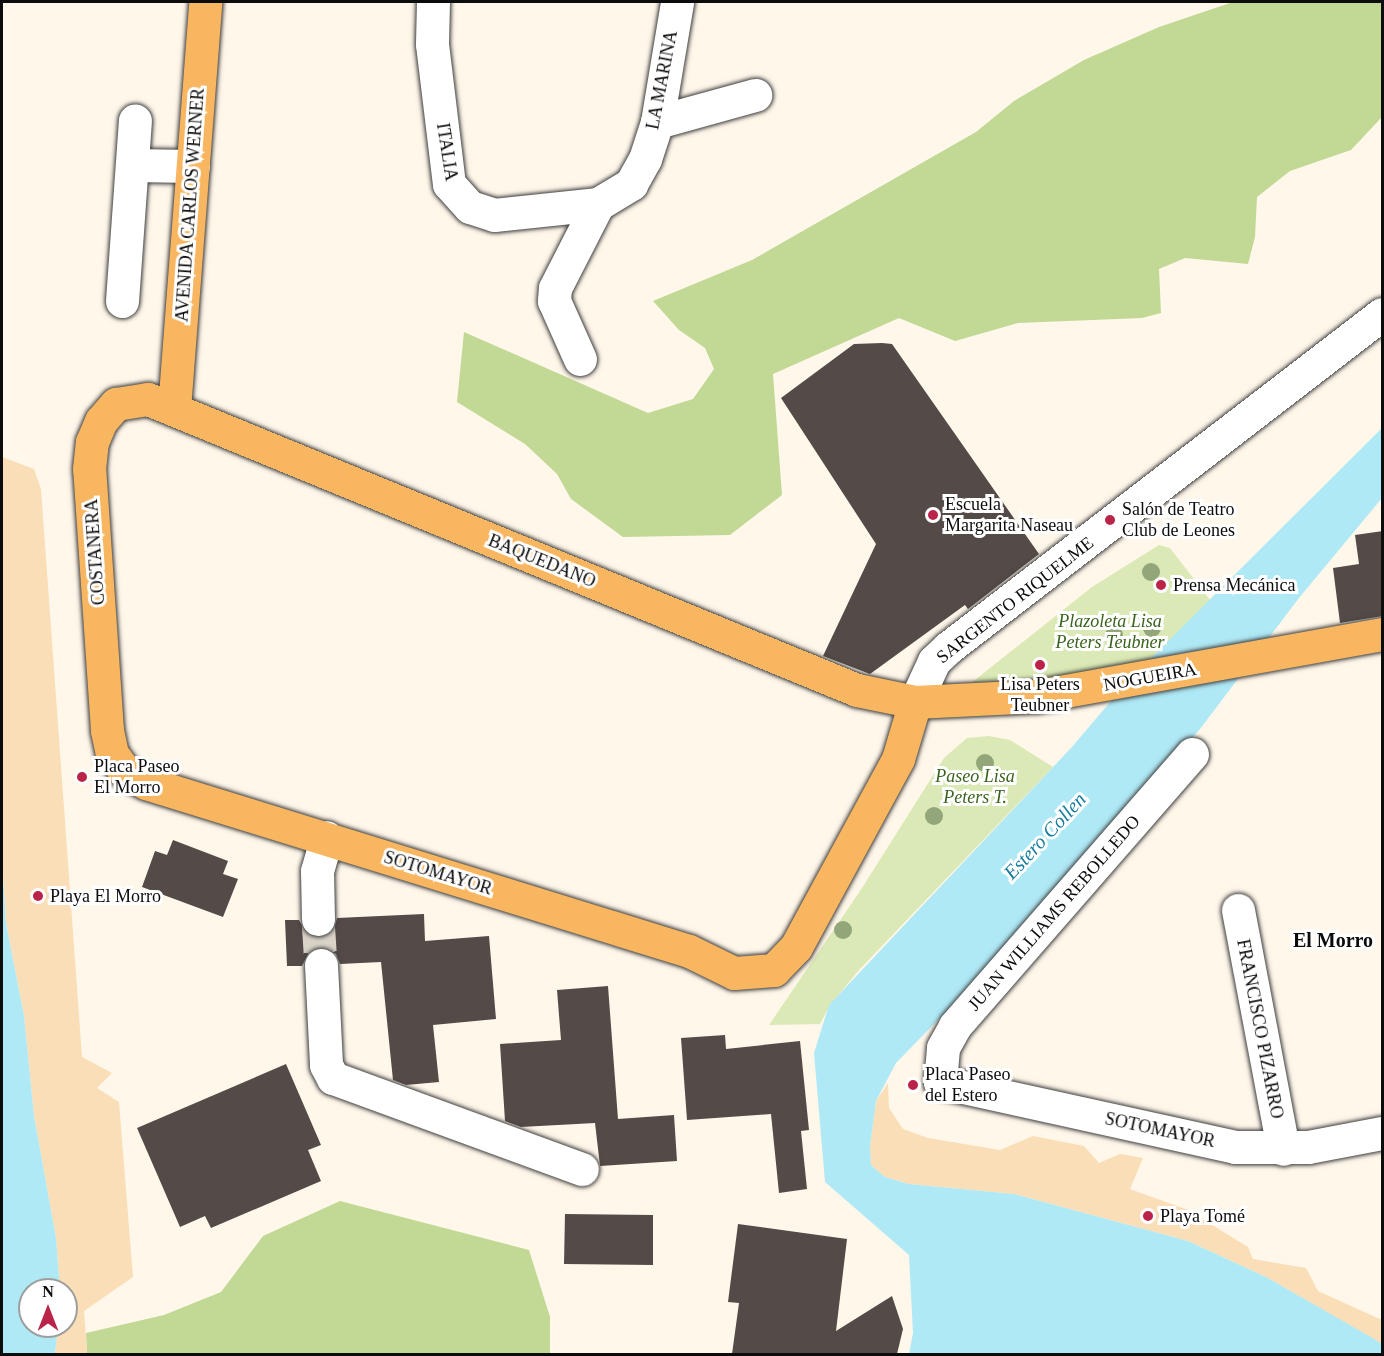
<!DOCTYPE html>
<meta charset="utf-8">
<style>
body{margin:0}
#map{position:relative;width:1384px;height:1356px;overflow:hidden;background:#fff7ea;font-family:Georgia,serif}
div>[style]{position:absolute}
.green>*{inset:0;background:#dae9b5}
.forest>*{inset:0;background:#c1d994}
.sand>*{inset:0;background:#fadeb7}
.water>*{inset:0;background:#afe9f6}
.building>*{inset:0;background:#544a48}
.minor-tunnel>*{height:33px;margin-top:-16.5px;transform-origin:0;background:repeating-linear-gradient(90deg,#dbd4c9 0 33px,transparent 0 49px)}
.roads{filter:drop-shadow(0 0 2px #3f3f3f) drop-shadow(0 0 2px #3f3f3f)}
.minor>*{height:33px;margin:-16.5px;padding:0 16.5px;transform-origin:16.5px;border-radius:16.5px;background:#fff}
.major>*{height:33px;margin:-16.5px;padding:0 16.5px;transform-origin:16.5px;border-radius:16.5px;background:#f9b661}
.trees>*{width:18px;height:18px;margin:-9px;border-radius:50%;background:#92a679}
.dots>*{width:16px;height:16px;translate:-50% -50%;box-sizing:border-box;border:3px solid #fff;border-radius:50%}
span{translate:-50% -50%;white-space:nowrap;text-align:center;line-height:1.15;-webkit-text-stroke:6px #fff;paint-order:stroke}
.street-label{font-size:18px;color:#0c0c0c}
.poi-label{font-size:18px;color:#0c0c0c}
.left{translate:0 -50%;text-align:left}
.park-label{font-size:18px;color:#39631d;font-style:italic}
.water-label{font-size:20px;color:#167c9d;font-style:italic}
.neighbourhood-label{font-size:20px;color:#0c0c0c;font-weight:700}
.frame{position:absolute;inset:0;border:3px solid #0c0c0c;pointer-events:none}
.north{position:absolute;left:18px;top:1278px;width:60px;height:60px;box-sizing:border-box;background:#fff;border:2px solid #9e9e9e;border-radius:50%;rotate:0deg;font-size:16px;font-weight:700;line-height:24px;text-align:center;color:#0c0c0c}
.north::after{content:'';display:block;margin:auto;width:21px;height:27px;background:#bb2449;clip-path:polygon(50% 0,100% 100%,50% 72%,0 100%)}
</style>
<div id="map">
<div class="green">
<i style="clip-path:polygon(1159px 545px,1170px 548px,1210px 600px,1129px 680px,965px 688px,1092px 587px)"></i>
<i style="clip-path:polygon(989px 736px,1010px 740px,1053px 767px,859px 970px,830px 1005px,820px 1024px,769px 1025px,862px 888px,944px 758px,967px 738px)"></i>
</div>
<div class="forest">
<i style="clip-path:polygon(1233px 2px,1382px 2px,1382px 117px,1351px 150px,1290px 171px,1257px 197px,1255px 237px,1248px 264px,1185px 258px,1159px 269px,1161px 313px,1142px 318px,1018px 323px,955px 341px,899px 318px,773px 374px,782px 495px,730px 535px,623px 537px,571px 499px,557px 474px,525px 444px,457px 402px,464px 332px,648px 413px,693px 399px,714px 369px,705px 348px,679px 330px,653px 301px,752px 260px,976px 132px,1014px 101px,1084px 60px,1159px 27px)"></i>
<i style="clip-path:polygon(340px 1201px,529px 1250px,550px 1317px,550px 1354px,87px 1354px,86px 1333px,164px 1315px,221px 1292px,263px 1236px)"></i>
</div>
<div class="sand">
<i style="clip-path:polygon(2px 457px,34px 469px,41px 489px,82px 1057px,112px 1073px,97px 1088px,119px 1102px,133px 1277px,84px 1311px,87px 1354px,55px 1354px,58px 1326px,66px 1326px,66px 1290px,60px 1290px,56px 1238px,34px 1116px,24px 1016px,6px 923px,2px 861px)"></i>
<i style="clip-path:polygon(888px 1083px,889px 1108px,903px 1129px,928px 1138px,1000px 1150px,1033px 1136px,1084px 1146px,1099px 1163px,1120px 1154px,1143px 1158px,1130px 1189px,1188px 1210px,1248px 1247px,1253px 1259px,1306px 1268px,1318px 1291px,1382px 1320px,1382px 1344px,1266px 1277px,1188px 1241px,1014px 1194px,909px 1184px,885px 1177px,871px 1165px,870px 1146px,876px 1101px)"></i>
</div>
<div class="water">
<i style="clip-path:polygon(1382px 428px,1382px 498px,1299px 598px,1200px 729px,973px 984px,896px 1063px,876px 1101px,870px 1146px,871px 1165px,885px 1177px,909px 1184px,1014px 1194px,1188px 1241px,1266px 1277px,1376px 1340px,1382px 1344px,1382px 1354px,909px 1354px,913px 1333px,909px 1255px,825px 1182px,814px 1053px,829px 1005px,1071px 748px,1129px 680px)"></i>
<i style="clip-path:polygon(2px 861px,6px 923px,24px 1016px,34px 1116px,56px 1238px,60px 1290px,30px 1290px,30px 1326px,58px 1326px,55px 1354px,2px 1354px)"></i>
</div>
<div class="building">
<i style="clip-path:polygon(882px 343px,892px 344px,1039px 554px,968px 609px,965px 605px,870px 674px,823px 656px,876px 544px,781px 398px,854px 344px)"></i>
<i style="clip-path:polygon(1383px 531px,1383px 616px,1340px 623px,1333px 568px,1359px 564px,1355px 535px)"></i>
<i style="clip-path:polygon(173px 840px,228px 861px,223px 874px,238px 879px,223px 917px,142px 887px,155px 851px,167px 855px)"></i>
<i style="clip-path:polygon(424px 914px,425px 941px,489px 936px,496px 1019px,433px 1025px,439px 1082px,406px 1085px,393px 1080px,381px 962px,340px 964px,336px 954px,321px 946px,310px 950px,302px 966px,287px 966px,285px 920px,299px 920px,308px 935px,319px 938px,334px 929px,337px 918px)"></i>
<i style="clip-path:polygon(608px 986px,618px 1119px,674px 1115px,677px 1161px,600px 1166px,595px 1123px,521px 1127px,505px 1121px,500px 1044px,561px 1040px,557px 990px)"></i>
<i style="clip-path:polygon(725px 1035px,726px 1049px,800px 1041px,809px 1130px,801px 1131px,807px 1189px,779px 1193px,771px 1114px,687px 1120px,681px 1038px)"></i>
<i style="clip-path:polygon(286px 1064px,321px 1145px,308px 1150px,321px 1181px,211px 1228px,205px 1216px,180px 1227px,137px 1128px)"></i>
<i style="clip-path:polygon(565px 1214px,653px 1215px,653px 1265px,564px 1264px)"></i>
<i style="clip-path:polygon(738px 1224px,847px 1239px,836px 1331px,892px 1296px,903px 1329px,897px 1354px,732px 1354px,739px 1303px,728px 1302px)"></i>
</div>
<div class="minor-tunnel">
<i style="left:318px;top:919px;width:46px;rotate:86.3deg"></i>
</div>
<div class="roads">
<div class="minor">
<i style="left:433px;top:2px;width:42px;rotate:91.4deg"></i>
<i style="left:432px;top:44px;width:141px;rotate:83.1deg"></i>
<i style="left:449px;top:184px;width:31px;rotate:48deg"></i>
<i style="left:470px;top:207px;width:25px;rotate:18deg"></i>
<i style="left:494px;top:215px;width:105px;rotate:-6deg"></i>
<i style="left:598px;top:204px;width:39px;rotate:-31deg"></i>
<i style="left:631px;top:184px;width:29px;rotate:-61deg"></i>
<i style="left:645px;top:159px;width:39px;rotate:-72deg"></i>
<i style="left:657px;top:122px;width:122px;rotate:-80.5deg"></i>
<i style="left:657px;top:122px;width:102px;rotate:-15.4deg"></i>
<i style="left:132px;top:165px;width:61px;rotate:0.9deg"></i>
<i style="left:122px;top:301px;width:181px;rotate:-85.9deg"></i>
<i style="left:580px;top:359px;width:64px;rotate:-114.1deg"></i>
<i style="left:554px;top:301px;width:13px;rotate:-86deg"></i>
<i style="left:555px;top:288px;width:94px;rotate:-62.9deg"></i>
<i style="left:915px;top:702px;width:45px;rotate:-65.1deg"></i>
<i style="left:934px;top:661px;width:21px;rotate:-43deg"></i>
<i style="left:949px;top:647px;width:546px;rotate:-37.56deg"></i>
<i style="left:1192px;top:754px;width:361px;rotate:131.1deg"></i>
<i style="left:955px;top:1026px;width:25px;rotate:119deg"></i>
<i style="left:943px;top:1048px;width:34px;rotate:95deg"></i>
<i style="left:940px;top:1082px;width:302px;rotate:12.4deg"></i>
<i style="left:1235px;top:1147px;width:73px"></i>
<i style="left:1308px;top:1147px;width:75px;rotate:-10.7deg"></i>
<i style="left:1238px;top:910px;width:243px;rotate:79.3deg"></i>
<i style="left:318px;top:919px;width:48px;rotate:-91.2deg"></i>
<i style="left:317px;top:871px;width:35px;rotate:-74deg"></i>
<i style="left:321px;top:965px;width:100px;rotate:87.1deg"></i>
<i style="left:326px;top:1065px;width:15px;rotate:62deg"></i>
<i style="left:333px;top:1078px;width:265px;rotate:20.1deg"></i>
</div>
<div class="major">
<i style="left:174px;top:409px;width:408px;rotate:-85.6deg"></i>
<i style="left:915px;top:702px;width:59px;rotate:106.6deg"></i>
<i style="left:898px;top:759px;width:214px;rotate:118.5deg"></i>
<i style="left:796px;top:947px;width:32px;rotate:134deg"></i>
<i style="left:774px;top:970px;width:40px;rotate:175.7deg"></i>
<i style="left:734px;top:973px;width:50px;rotate:-153.9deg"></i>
<i style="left:689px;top:951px;width:568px;rotate:-162.81deg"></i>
<i style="left:146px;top:783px;width:22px;rotate:-153deg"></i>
<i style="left:126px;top:773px;width:24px;rotate:-126deg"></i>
<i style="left:112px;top:754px;width:25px;rotate:-102deg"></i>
<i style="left:107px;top:730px;width:262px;rotate:-93.9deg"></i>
<i style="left:89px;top:469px;width:27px;rotate:-84deg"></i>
<i style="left:92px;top:442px;width:23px;rotate:-67deg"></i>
<i style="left:101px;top:421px;width:23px;rotate:-49deg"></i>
<i style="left:116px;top:404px;width:32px;rotate:-9deg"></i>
<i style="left:148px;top:399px;width:766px;rotate:22.32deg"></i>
<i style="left:857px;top:690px;width:59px;rotate:11.7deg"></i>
<i style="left:915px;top:702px;width:122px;rotate:-2.8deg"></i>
<i style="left:1037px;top:696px;width:351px;rotate:-10.2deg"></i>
</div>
</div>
<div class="trees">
<i style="left:1151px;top:572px"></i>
<i style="left:1152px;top:628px"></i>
<i style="left:1114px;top:635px"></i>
<i style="left:985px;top:763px"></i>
<i style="left:934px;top:816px"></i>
<i style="left:843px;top:930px"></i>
</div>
<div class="dots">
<i style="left:933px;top:515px;background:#bb2449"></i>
<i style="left:1110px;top:520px;background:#bb2449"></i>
<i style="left:1161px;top:585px;background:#bb2449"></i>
<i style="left:1040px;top:665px;background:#bb2449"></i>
<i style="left:82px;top:777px;background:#bb2449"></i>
<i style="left:38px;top:896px;background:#bb2449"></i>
<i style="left:913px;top:1085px;background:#bb2449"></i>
<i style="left:1148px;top:1216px;background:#bb2449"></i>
</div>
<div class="street-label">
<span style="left:662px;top:80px;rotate:-79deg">LA MARINA</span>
<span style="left:447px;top:152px;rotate:81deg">ITALIA</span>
<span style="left:190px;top:205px;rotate:-86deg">AVENIDA CARLOS WERNER</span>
<span style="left:95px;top:552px;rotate:-94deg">COSTANERA</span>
<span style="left:542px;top:561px;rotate:22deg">BAQUEDANO</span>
<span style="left:1015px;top:600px;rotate:-38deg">SARGENTO RIQUELME</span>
<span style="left:1150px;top:677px;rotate:-10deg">NOGUEIRA</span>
<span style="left:438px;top:873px;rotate:17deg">SOTOMAYOR</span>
<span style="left:1054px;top:913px;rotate:-49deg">JUAN WILLIAMS REBOLLEDO</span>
<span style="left:1260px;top:1029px;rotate:79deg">FRANCISCO PIZARRO</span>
<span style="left:1160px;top:1130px;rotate:12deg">SOTOMAYOR</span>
</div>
<div class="poi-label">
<span class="left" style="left:945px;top:515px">Escuela<br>Margarita Naseau</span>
<span class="left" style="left:1122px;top:520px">Salón de Teatro<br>Club de Leones</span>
<span class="left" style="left:1173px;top:585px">Prensa Mecánica</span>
<span style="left:1040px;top:695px">Lisa Peters<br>Teubner</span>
<span class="left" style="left:94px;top:777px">Placa Paseo<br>El Morro</span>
<span class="left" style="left:50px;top:896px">Playa El Morro</span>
<span class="left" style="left:925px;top:1085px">Placa Paseo<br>del Estero</span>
<span class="left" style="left:1160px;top:1216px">Playa Tomé</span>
</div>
<div class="park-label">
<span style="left:1110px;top:632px">Plazoleta Lisa<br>Peters Teubner</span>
<span style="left:975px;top:787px">Paseo Lisa<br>Peters T.</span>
</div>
<div class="water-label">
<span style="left:1045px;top:836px;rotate:-47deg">Estero Collen</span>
</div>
<div class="neighbourhood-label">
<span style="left:1333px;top:940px">El Morro</span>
</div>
<div class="frame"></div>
<div class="north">N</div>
</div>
